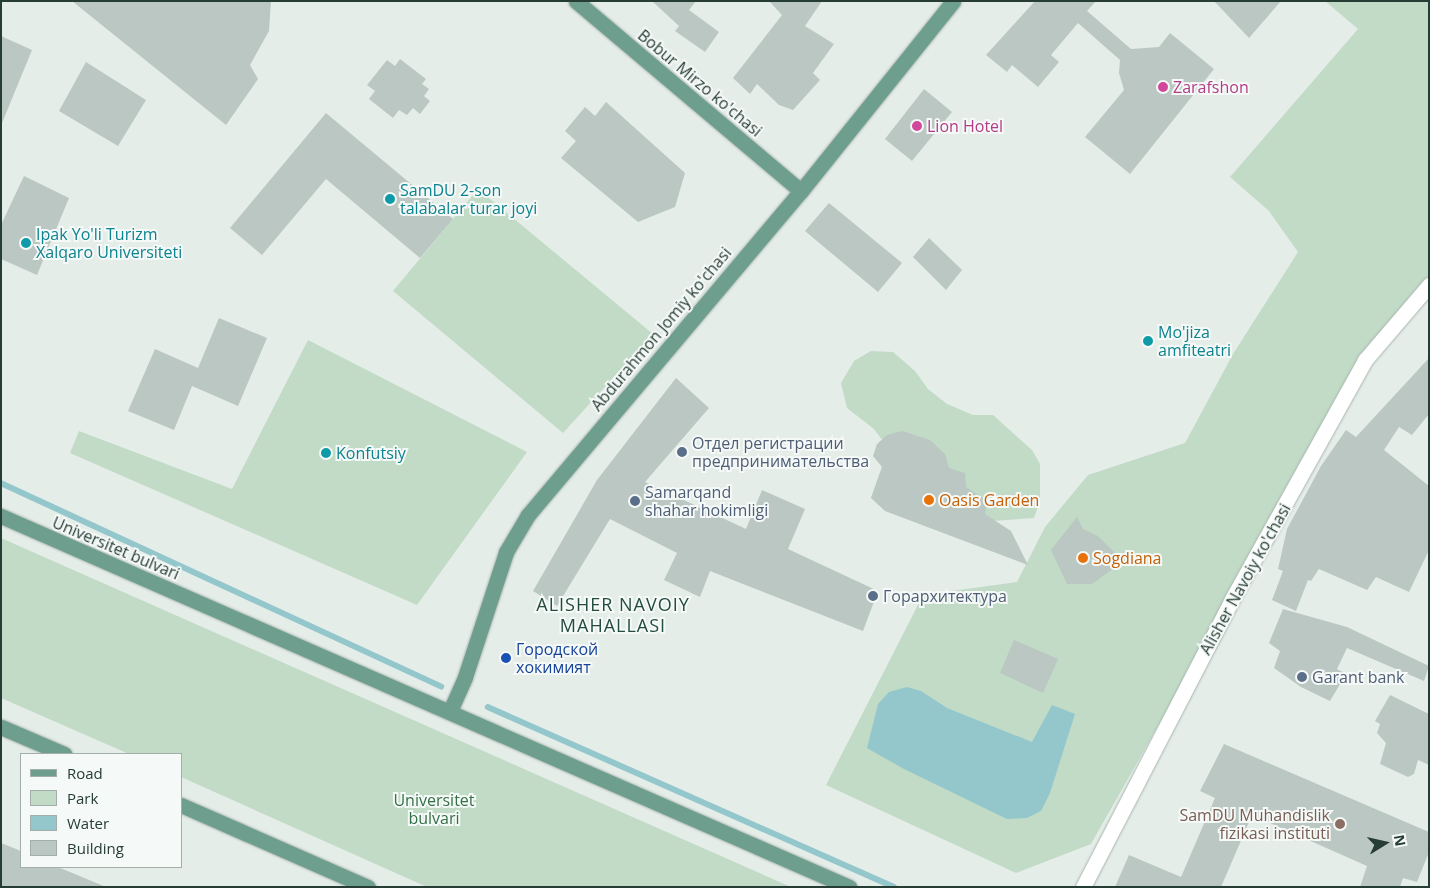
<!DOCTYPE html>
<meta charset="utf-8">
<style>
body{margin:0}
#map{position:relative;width:1430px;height:888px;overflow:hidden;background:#e5ede9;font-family:"Open Sans",sans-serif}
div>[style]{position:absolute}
.green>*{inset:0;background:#c1dbc6}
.water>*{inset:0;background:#93c7cc}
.stream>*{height:5.5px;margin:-2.75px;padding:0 2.75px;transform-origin:2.75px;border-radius:2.75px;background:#93c7cc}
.building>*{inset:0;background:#bbc7c2}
.roads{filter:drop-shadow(0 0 1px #a8b5af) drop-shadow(0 0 1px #a8b5af)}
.minor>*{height:15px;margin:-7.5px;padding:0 7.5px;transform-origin:7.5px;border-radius:7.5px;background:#fff}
.major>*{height:15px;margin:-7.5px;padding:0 7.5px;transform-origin:7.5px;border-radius:7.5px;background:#6e9e8e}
.dots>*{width:14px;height:14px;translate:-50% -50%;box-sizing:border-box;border:2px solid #f5f9f7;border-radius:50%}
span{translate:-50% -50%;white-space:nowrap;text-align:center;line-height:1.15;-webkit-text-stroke:4px #f5f9f7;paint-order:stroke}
.street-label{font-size:16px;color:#263d35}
.hotel-label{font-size:16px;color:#b23c85}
.left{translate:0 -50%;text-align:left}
.culture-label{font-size:16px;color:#0d838f}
.service-label{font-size:16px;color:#4e5e75}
.food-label{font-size:16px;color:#c56008}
.transit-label{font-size:16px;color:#164399}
.park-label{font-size:16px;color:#347047}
.education-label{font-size:16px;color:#785e54}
.right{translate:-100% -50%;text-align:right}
.neighbourhood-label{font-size:18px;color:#244d40;letter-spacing:1px}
.frame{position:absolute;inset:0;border:2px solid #263d35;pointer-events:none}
.legend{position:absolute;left:20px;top:753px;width:162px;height:115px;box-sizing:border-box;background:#f5f9f7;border:1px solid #a2aea9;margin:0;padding:6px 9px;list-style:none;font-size:15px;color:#263d35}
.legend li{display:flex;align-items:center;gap:10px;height:25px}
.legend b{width:25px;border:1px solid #a2aea9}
.north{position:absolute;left:1360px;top:818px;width:50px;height:50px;-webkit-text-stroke:4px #f5f9f7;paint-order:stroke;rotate:80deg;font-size:14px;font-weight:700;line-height:20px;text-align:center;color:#263d35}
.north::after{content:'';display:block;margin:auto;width:18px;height:22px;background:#263d35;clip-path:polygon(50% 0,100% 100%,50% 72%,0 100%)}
</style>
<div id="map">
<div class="green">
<i style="clip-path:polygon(1325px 1px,1429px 1px,1429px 282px,1366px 359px,1091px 844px,1016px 873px,826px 785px,923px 595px,1017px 582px,1045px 527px,1088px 475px,1185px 443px,1233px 354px,1298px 252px,1269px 211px,1230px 177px,1358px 29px)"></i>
<i style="clip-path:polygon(478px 189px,653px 334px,563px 433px,393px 291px)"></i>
<i style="clip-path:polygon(308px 340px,527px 452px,417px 605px,70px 453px,79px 431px,232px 489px)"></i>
<i style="clip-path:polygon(871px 351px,893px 352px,915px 371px,928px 389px,947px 404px,973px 415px,993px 415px,1032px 450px,1040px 464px,1040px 501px,1034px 518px,978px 522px,896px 514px,871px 498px,882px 467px,883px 441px,874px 429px,847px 408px,841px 383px,854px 361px)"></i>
<i style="clip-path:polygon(1px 538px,791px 887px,427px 887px,181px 777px,181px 754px,129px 754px,1px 698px)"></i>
</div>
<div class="water">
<i style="clip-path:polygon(907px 687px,921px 691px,947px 708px,1032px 742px,1052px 705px,1075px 714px,1050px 793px,1041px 811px,1027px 818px,1007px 819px,904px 769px,867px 748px,878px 704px,889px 692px)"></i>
</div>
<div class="stream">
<i style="left:1px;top:483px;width:485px;rotate:24.8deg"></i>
<i style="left:488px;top:707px;width:444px;rotate:23.9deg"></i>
</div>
<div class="building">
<i style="clip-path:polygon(72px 1px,271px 1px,269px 31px,250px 65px,258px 79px,226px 125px)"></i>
<i style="clip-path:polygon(652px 1px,696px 1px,689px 10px,719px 32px,705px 52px,675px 31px,679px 26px)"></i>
<i style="clip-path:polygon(769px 1px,822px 1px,805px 26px,834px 44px,813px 73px,820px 80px,793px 110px,779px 105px,757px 84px,750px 94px,733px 78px,782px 15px)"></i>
<i style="clip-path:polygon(1035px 1px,1096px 1px,1087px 11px,1131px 49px,1159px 47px,1170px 33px,1214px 69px,1130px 174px,1085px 137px,1124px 90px,1119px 73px,1120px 60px,1078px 23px,1051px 55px,1059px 62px,1038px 87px,1012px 65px,1007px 72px,986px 55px)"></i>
<i style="clip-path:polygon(1214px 1px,1281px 1px,1249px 38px)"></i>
<i style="clip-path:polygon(1px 36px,32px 50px,2px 123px,1px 123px)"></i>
<i style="clip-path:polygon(400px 59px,426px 79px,422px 84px,429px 89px,424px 96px,430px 101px,420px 114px,413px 108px,407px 115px,399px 110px,393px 118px,369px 99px,375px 91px,367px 85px,387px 60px,395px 66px)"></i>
<i style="clip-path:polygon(86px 62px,146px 100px,118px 146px,59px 111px)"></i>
<i style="clip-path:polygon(924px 89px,952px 112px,912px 161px,885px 139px)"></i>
<i style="clip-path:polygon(606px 102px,685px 173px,675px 207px,638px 222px,561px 158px,576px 141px,565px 131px,585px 107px,595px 116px)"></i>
<i style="clip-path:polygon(326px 113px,453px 219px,420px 258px,326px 179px,262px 255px,230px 228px)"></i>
<i style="clip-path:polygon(24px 176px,69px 198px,37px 275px,1px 259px,1px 225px)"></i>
<i style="clip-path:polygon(829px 203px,902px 263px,878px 292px,805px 231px)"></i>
<i style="clip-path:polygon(929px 238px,962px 270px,946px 290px,913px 257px)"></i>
<i style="clip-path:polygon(219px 318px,267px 338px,238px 406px,192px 386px,174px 430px,128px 411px,155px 349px,198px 368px)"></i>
<i style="clip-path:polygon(1429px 358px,1429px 414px,1412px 435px,1399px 427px,1384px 450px,1429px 486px,1429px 550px,1409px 592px,1376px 577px,1367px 590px,1319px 569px,1311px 581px,1308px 580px,1296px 611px,1272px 600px,1283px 571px,1278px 569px,1287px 529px,1321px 466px,1346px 430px,1356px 437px)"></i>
<i style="clip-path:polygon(676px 378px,709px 408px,645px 482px,746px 529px,762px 490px,805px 509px,788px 549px,878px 591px,863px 631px,710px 571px,700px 597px,664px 580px,677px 553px,610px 519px,557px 606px,533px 591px,597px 480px)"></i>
<i style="clip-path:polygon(902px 431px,930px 440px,945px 454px,949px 468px,965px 473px,966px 487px,987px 501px,985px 514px,1011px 531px,1028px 565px,885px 511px,871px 498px,882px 467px,873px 456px,877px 444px,887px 435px)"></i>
<i style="clip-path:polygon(1077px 517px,1083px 529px,1098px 536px,1123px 561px,1092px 584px,1067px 584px,1051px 550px)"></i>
<i style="clip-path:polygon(1283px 609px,1347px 627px,1429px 666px,1424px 681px,1347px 648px,1337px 669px,1346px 674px,1330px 701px,1301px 687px,1274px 668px,1280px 651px,1269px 643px)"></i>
<i style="clip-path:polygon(1014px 640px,1058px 659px,1043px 693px,1000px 673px)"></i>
<i style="clip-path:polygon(1390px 695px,1429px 714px,1429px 765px,1418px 760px,1414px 774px,1408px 777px,1380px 764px,1386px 743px,1377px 733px,1380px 724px,1375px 721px)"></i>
<i style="clip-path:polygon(1224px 744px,1429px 832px,1429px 852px,1417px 882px,1403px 878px,1400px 887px,1360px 887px,1367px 866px,1252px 815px,1221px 887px,1115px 887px,1129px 855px,1181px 877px,1215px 798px,1200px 791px)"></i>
<i style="clip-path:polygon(1px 843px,21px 851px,21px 867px,58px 867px,106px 887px,1px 887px)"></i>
</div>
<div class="roads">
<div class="minor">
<i style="left:1083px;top:887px;width:324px;rotate:-62.6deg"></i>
<i style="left:1232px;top:599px;width:274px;rotate:-60.9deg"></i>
<i style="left:1365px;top:360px;width:99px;rotate:-49.5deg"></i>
</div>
<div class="major">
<i style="left:576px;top:1px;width:294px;rotate:40.2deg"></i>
<i style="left:1px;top:516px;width:926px;rotate:23.63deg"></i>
<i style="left:450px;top:711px;width:37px;rotate:-66deg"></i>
<i style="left:465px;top:677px;width:132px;rotate:-71.8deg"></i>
<i style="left:506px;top:552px;width:43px;rotate:-59.3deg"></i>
<i style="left:528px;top:515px;width:424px;rotate:-49.9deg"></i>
<i style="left:801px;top:191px;width:243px;rotate:-51.3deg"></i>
<i style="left:1px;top:727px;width:69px;rotate:23.2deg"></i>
<i style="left:181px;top:805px;width:204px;rotate:23.7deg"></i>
</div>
</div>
<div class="dots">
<i style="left:1163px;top:87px;background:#d1479c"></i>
<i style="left:917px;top:126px;background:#d1479c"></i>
<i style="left:390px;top:199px;background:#0f9aa8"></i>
<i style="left:26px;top:243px;background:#0f9aa8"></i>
<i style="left:1148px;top:341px;background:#0f9aa8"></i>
<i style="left:682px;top:452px;background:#5c6f8a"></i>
<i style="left:326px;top:453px;background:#0f9aa8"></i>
<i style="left:929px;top:500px;background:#e8710a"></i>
<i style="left:635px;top:501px;background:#5c6f8a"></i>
<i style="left:1083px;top:558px;background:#e8710a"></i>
<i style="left:873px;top:596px;background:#5c6f8a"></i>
<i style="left:506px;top:658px;background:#1a4fb4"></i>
<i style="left:1302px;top:677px;background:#5c6f8a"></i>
<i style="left:1340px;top:824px;background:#8d6e63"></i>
</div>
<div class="street-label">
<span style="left:700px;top:83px;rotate:40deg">Bobur Mirzo ko'chasi</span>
<span style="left:661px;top:329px;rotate:-50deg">Abdurahmon Jomiy ko'chasi</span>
<span style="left:116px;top:548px;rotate:23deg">Universitet bulvari</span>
<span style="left:1245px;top:579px;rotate:-61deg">Alisher Navoiy ko'chasi</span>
</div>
<div class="hotel-label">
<span class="left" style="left:1173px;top:87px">Zarafshon</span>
<span class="left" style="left:927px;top:126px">Lion Hotel</span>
</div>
<div class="culture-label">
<span class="left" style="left:400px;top:199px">SamDU 2-son<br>talabalar turar joyi</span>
<span class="left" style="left:36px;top:243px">Ipak Yo'li Turizm<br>Xalqaro Universiteti</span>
<span class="left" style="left:1158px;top:341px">Mo'jiza<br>amfiteatri</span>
<span class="left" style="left:336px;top:453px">Konfutsiy</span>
</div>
<div class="service-label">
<span class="left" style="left:692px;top:452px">Отдел регистрации<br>предпринимательства</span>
<span class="left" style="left:645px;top:501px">Samarqand<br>shahar hokimligi</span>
<span class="left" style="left:883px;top:596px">Горархитектура</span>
<span class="left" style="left:1312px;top:677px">Garant bank</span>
</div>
<div class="food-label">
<span class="left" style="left:939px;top:500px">Oasis Garden</span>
<span class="left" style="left:1093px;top:558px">Sogdiana</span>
</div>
<div class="transit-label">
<span class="left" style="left:516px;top:658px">Городской<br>хокимият</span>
</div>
<div class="park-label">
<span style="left:434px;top:809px">Universitet<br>bulvari</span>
</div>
<div class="education-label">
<span class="right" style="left:1330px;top:824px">SamDU Muhandislik<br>fizikasi instituti</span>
</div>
<div class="neighbourhood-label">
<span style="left:613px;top:615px">ALISHER NAVOIY<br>MAHALLASI</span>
</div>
<div class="frame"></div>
<ul class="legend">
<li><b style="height:6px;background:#6e9e8e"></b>Road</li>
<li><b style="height:14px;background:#c1dbc6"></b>Park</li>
<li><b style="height:14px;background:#93c7cc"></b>Water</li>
<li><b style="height:14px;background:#bbc7c2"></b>Building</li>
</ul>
<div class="north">N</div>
</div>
